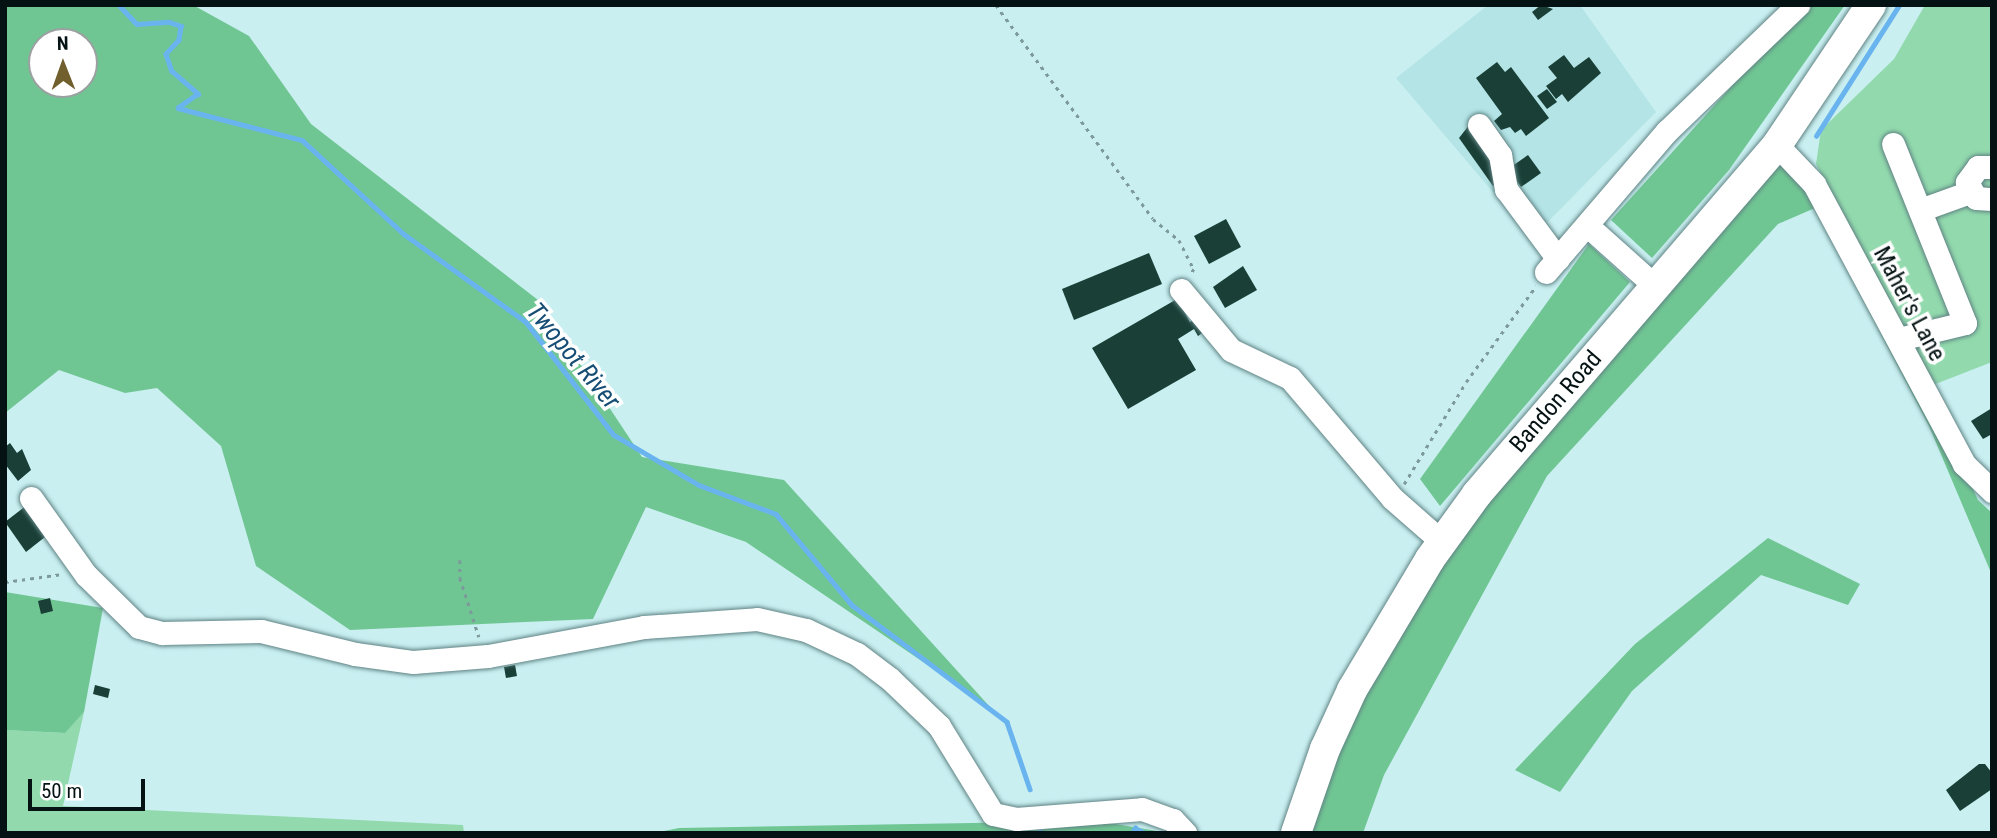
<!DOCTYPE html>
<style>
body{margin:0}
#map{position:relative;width:1997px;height:838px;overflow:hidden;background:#c9eff1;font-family:"Roboto Condensed",sans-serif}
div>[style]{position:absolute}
.built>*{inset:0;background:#b4e4e6}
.green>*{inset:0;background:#92daad}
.forest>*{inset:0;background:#70c693}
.stream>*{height:4.5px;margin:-2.25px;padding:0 2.25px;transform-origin:2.25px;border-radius:2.25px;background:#69b4ee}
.building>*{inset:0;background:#193f37}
.path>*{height:2.5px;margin-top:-1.25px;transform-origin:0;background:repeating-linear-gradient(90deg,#7d9a9b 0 3.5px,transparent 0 8.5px)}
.roads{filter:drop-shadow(0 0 2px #608384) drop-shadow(0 0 2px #608384)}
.minor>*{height:23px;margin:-11.5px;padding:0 11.5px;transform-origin:11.5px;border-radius:11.5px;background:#fff}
.major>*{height:30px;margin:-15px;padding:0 15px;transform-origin:15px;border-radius:15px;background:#fff}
span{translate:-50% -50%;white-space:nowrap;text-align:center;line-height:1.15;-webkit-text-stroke:7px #fff;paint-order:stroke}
.street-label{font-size:24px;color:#051213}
.water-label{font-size:26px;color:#164d74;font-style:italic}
.frame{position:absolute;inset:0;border:7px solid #051213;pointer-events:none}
.north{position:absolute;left:28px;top:28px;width:70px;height:70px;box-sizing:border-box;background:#fff;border:2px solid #9ba0a1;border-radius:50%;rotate:359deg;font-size:19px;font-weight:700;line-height:28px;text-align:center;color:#051213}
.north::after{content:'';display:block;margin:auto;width:24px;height:32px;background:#71602e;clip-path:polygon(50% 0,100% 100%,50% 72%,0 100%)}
.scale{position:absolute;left:28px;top:779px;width:117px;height:32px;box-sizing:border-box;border:4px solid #051213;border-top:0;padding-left:9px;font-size:21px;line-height:24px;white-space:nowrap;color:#051213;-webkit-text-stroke:5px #fff;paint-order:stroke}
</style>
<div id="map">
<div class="built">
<i style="clip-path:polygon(1488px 5px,1580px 5px,1656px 112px,1532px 238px,1396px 78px)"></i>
</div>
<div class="green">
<i style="clip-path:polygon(1925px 5px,1992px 5px,1992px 362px,1933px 385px,1816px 164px,1821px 130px,1894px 59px)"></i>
<i style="clip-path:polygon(84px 712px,63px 806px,463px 825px,464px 833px,5px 833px,5px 730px,64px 733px)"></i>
</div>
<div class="forest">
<i style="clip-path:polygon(evenodd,5px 5px,193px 5px,249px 36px,311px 124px,538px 300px,642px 457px,784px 480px,991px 708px,746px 542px,646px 507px,593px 619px,350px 630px,256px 566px,221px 446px,157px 388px,125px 393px,59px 370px,5px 413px,5px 5px,84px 42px,84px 84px,42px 84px,42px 42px,84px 42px)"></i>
<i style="clip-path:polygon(1805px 5px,1845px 5px,1729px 170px,1652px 258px,1611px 220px)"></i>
<i style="clip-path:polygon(1781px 163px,1834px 197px,1978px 500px,1992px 513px,1992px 575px,1929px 426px,1815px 208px,1778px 224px,1547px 476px,1384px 775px,1363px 833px,1310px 833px,1343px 731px,1447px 550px)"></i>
<i style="clip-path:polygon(1589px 244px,1630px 282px,1440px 506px,1420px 479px)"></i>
<i style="clip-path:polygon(1768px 538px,1860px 584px,1848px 605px,1761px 575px,1632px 691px,1560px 792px,1515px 770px,1635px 644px)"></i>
<i style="clip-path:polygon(5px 592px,103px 608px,84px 712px,65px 733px,5px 730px)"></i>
<i style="clip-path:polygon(1097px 821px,1169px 833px,654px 833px,679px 828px)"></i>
</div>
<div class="stream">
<i style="left:119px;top:5px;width:26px;rotate:47deg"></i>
<i style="left:137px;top:24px;width:32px;rotate:-4deg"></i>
<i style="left:169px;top:22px;width:13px;rotate:18deg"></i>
<i style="left:181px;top:26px;width:14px;rotate:98deg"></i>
<i style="left:179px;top:40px;width:19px;rotate:133deg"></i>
<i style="left:166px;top:54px;width:18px;rotate:71deg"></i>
<i style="left:172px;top:71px;width:35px;rotate:41deg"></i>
<i style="left:198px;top:94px;width:24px;rotate:145deg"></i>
<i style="left:178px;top:108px;width:128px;rotate:14.5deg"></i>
<i style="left:302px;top:140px;width:139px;rotate:42.7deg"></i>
<i style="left:404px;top:234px;width:150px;rotate:35.8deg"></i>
<i style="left:526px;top:322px;width:143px;rotate:52.1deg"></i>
<i style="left:614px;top:435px;width:99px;rotate:30.5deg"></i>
<i style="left:699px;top:485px;width:82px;rotate:20.6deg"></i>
<i style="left:776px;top:514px;width:119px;rotate:50.1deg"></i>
<i style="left:852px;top:605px;width:194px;rotate:37deg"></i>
<i style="left:1007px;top:722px;width:71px;rotate:71.1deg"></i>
<i style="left:1816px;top:136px;width:155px;rotate:-57.6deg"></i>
<i style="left:1040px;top:829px;width:4px;rotate:76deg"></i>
<i style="left:1132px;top:833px;width:6px;rotate:-59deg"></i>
<i style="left:1135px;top:828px;width:11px;rotate:27deg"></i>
</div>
<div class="building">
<i style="clip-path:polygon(1541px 5px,1553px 9px,1538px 20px,1532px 12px)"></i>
<i style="clip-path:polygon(1564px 55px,1574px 68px,1589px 57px,1601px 73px,1568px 102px,1562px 94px,1556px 99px,1546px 86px,1557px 78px,1548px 67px)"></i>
<i style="clip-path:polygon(1497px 62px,1505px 72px,1511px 67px,1549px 118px,1526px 136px,1521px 129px,1515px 133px,1510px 127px,1501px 130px,1494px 121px,1502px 114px,1476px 78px)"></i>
<i style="clip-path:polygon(1547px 89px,1557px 102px,1547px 109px,1537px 96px)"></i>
<i style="clip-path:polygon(1470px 124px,1502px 180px,1493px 186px,1459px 138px)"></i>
<i style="clip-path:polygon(1528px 155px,1541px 173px,1521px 187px,1508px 169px)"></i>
<i style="clip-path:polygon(1226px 219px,1241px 247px,1209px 264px,1194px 236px)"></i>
<i style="clip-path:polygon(1149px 253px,1162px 284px,1074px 320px,1062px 289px)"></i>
<i style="clip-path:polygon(1243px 266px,1257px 290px,1225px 308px,1213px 287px)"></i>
<i style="clip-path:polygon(1177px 299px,1190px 322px,1198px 317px,1205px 331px,1198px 336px,1194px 329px,1178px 339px,1196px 370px,1128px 409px,1092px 348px)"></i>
<i style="clip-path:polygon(1992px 408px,1992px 434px,1983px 439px,1971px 421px)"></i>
<i style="clip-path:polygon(10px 443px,17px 453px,22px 449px,31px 470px,18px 481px,5px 464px,5px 447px)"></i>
<i style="clip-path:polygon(27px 505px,50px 533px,26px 552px,5px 522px)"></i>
<i style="clip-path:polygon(50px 598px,53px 611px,41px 614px,38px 601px)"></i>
<i style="clip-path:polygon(515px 665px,517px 676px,506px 678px,504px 667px)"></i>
<i style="clip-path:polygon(95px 685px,110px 689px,108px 698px,93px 694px)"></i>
<i style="clip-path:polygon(1979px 764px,1985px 764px,1992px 773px,1992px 789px,1960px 811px,1946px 790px)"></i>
</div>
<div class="path">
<i style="left:996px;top:5px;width:265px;rotate:53.7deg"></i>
<i style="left:1153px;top:219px;width:33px;rotate:39deg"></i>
<i style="left:1179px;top:240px;width:33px;rotate:63deg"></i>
<i style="left:1194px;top:269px;width:8px;rotate:120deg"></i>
<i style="left:1404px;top:484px;width:119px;rotate:-58.7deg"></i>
<i style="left:1466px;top:382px;width:119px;rotate:-53.9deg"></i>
<i style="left:460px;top:560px;width:18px;rotate:90deg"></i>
<i style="left:460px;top:578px;width:62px;rotate:72.1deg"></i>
<i style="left:5px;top:582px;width:58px;rotate:-8deg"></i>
</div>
<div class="roads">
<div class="minor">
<i style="left:1479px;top:125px;width:37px;rotate:55deg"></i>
<i style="left:1500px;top:155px;width:35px;rotate:80deg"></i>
<i style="left:1506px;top:189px;width:87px;rotate:53.4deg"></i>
<i style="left:1893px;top:144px;width:193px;rotate:68.1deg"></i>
<i style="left:1965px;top:323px;width:68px;rotate:166.4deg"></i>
<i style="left:1777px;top:145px;width:54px;rotate:46.5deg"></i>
<i style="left:1814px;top:184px;width:318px;rotate:61.8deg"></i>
<i style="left:1964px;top:464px;width:39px;rotate:44deg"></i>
<i style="left:1992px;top:167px;width:14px;rotate:180deg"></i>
<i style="left:1978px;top:167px;width:19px;rotate:126deg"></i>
<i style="left:1967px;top:182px;width:18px;rotate:61deg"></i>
<i style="left:1976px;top:198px;width:16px;rotate:4deg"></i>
<i style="left:1920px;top:210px;width:53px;rotate:-19.8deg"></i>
<i style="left:1589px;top:227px;width:90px;rotate:41.8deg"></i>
<i style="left:1546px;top:272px;width:186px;rotate:-49.4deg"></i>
<i style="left:1667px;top:131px;width:182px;rotate:-43.9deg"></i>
<i style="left:1181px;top:290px;width:78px;rotate:50.2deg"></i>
<i style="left:1231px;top:350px;width:65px;rotate:25.4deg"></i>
<i style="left:1290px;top:378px;width:157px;rotate:49.6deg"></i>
<i style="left:1392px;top:498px;width:67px;rotate:41.3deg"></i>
<i style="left:31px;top:498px;width:95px;rotate:54.5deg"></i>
<i style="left:86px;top:575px;width:74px;rotate:44.5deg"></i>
<i style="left:139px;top:627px;width:24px;rotate:15deg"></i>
<i style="left:162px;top:633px;width:99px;rotate:-1.2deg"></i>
<i style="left:261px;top:631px;width:97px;rotate:13.7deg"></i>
<i style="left:355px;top:654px;width:59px;rotate:7.9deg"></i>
<i style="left:413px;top:662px;width:75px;rotate:-4.6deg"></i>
<i style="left:488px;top:656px;width:159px;rotate:-10.5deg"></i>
<i style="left:644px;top:627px;width:113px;rotate:-4deg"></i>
<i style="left:757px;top:619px;width:50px;rotate:12.7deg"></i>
<i style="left:806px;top:630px;width:56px;rotate:25.2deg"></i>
<i style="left:857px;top:654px;width:41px;rotate:37.1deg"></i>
<i style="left:890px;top:679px;width:68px;rotate:43.8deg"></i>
<i style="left:939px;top:726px;width:103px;rotate:58.5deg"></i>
<i style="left:993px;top:814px;width:24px;rotate:12deg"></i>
<i style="left:1016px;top:819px;width:126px;rotate:-4.5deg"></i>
<i style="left:1142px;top:809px;width:33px;rotate:20deg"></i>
<i style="left:1173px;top:820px;width:18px;rotate:47deg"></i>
</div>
<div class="major">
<i style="left:1296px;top:833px;width:89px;rotate:-71deg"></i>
<i style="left:1325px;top:749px;width:65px;rotate:-65.4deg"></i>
<i style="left:1352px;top:690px;width:152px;rotate:-59.2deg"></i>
<i style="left:1430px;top:559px;width:80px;rotate:-54.1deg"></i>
<i style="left:1477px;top:494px;width:460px;rotate:-49.3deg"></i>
<i style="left:1777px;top:145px;width:169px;rotate:-56.1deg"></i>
</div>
</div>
<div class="street-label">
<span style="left:1909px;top:304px;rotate:62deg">Maher's Lane</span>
<span style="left:1556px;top:402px;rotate:-49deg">Bandon Road</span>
</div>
<div class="water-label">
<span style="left:573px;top:356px;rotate:50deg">Twopot River</span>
</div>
<div class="frame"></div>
<div class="north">N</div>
<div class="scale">50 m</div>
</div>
